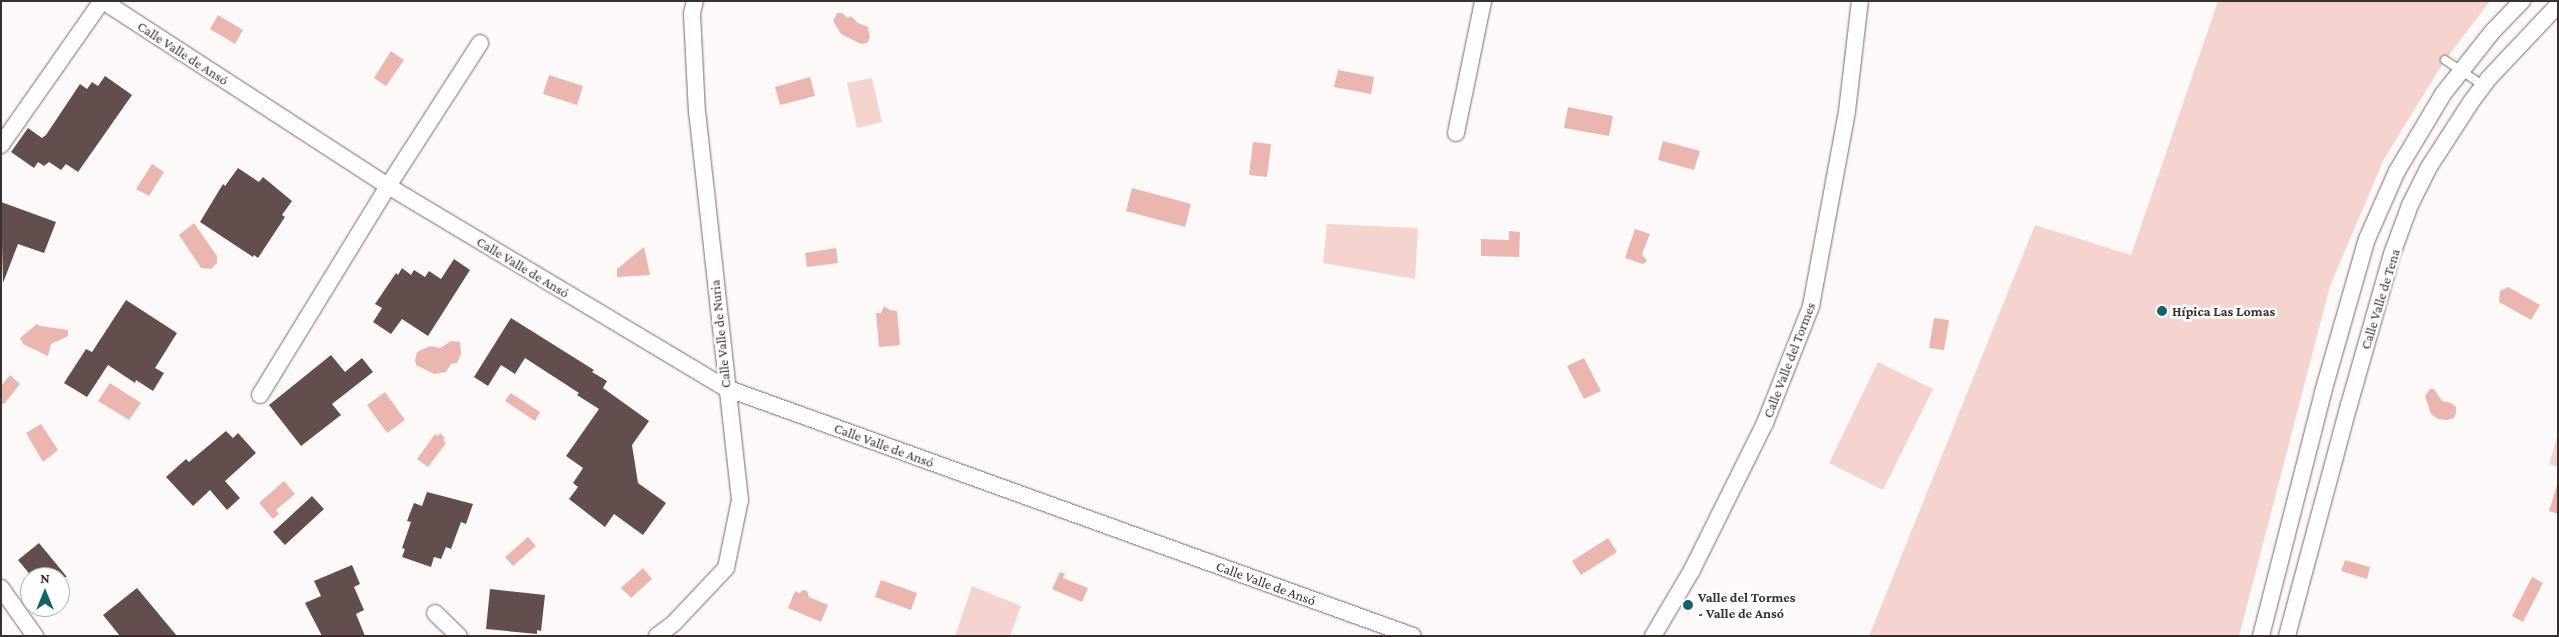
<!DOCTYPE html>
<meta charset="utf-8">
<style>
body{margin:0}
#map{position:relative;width:2559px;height:637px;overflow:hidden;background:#fef9f9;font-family:"Crimson Pro",serif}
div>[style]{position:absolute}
.green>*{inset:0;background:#f5d3cf}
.water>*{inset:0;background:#ebb6b0}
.building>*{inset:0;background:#624f4d}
.roads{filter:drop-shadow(0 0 1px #7c6866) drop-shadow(0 0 1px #7c6866)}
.service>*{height:8px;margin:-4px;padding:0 4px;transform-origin:4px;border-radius:4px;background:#fff}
.minor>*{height:16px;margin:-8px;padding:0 8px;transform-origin:8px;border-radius:8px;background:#fff}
.dots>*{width:14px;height:14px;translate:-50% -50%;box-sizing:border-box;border:2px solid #fff;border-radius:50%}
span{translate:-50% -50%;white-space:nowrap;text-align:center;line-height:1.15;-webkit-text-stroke:5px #fff;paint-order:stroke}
.street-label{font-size:14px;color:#39302f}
.poi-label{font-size:14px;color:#39302f;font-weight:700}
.left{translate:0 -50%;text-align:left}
.frame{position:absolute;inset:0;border:2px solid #39302f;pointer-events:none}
.north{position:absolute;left:20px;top:567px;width:50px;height:50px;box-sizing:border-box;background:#fff;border:1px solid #b0acac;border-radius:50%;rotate:0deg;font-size:14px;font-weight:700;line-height:20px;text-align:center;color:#39302f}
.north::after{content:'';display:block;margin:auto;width:18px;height:22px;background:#14636b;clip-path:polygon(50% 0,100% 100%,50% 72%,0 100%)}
</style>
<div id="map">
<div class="green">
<i style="clip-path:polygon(2218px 1px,2490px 1px,2445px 60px,2384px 159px,2330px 286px,2239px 636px,1869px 636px,2035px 225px,2131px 255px)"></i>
<i style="clip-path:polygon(872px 78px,882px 122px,857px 128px,847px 83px)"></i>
<i style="clip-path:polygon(1327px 224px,1418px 228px,1415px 279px,1323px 263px)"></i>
<i style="clip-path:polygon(1878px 362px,1933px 389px,1883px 490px,1829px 463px)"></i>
<i style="clip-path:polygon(2558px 434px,2558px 467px,2549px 464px)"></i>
<i style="clip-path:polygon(972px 586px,1021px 606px,1010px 636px,955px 636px)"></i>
</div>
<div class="water">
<i style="clip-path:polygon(837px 13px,842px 13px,848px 18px,851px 16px,858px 23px,868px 27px,870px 38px,867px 43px,861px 44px,841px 34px,833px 21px)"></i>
<i style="clip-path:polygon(218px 15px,243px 30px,235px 44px,210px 29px)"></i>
<i style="clip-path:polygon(391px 51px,404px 60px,386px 86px,374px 78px)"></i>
<i style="clip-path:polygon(1338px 70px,1374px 77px,1371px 94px,1334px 87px)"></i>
<i style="clip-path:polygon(549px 75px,583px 86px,577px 105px,543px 94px)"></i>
<i style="clip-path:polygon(810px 77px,815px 96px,780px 105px,775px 87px)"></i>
<i style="clip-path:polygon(1568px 107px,1613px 116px,1609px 136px,1564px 128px)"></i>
<i style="clip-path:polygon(1663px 141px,1700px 151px,1694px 170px,1658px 160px)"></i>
<i style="clip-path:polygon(1253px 142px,1271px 144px,1267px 177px,1249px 175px)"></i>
<i style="clip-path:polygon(152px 164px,164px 172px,149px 196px,136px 189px)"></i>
<i style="clip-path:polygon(1132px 188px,1191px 204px,1185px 227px,1126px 211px)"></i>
<i style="clip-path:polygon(194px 223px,217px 256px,217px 263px,211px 269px,201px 268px,179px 235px)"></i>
<i style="clip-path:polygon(1635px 229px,1650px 234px,1642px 254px,1647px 261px,1643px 264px,1625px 258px)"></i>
<i style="clip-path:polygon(1509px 231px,1520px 232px,1519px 257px,1481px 256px,1481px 239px,1509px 240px)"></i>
<i style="clip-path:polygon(644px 247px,650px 275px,617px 277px,617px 269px)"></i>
<i style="clip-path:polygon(836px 248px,838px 263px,807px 267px,805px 253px)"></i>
<i style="clip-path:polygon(2508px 287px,2540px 305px,2531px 320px,2499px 302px,2500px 291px)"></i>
<i style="clip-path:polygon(884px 306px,890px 310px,897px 311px,900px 345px,879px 347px,876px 313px,881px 313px)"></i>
<i style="clip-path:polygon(1934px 318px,1949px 320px,1944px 350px,1929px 348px)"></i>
<i style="clip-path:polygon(37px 324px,40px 326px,68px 330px,68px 336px,51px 344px,48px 356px,23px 344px,20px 338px)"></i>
<i style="clip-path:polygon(451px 341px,460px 342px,461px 354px,457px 363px,451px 364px,446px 372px,434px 374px,416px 365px,415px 360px,417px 352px,430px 346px,440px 348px)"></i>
<i style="clip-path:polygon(1584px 358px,1601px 391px,1584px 399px,1567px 366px)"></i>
<i style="clip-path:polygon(10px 375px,20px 384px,4px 404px,1px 403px,1px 386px)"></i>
<i style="clip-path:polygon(110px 383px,141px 403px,129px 420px,98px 401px)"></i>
<i style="clip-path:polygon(2430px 389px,2434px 389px,2442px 401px,2451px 403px,2456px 407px,2456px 413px,2454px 418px,2447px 420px,2438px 419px,2431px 414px,2425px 396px)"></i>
<i style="clip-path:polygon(385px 392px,405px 420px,387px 433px,367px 405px)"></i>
<i style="clip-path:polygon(511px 393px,540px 412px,535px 421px,505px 401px)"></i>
<i style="clip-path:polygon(41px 424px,58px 450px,43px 462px,26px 433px)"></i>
<i style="clip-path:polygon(440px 433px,445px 438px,443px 440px,446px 443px,428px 467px,417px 459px,435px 434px,438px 436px)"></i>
<i style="clip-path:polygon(284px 481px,295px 494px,276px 510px,279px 514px,273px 519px,259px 503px)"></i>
<i style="clip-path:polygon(2558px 482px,2558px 514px,2549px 511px)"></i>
<i style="clip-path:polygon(528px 537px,536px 546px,513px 566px,505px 557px)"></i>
<i style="clip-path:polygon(1608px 538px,1617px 552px,1581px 575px,1572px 561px)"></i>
<i style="clip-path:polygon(2345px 560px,2370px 567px,2367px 579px,2341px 571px)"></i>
<i style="clip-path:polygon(643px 568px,652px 579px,631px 598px,621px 588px)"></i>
<i style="clip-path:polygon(1060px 572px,1065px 574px,1063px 578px,1088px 588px,1082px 602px,1052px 589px)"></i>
<i style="clip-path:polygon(2532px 577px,2543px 583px,2523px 622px,2512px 616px)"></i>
<i style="clip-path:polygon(881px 580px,917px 593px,911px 610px,875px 597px)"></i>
<i style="clip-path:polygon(803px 590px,807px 591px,809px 597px,828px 605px,821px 622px,788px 608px,795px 591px,799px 593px)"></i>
</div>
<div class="building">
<i style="clip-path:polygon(105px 76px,132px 95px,78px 172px,66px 164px,61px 170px,49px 162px,44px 166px,38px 162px,34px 168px,11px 152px,28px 128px,42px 138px,46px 135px,80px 84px,87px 89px,92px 82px,98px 86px)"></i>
<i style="clip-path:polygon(238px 168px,259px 182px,263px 177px,292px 201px,282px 215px,285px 217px,258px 258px,254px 255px,253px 257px,200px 222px,223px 184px,225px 186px)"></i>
<i style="clip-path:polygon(1px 202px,56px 222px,44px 253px,18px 244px,3px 283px)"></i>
<i style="clip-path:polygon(454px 259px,470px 270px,428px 336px,402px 319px,391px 334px,373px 322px,382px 308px,375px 304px,396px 273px,398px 275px,402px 268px,411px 275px,414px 270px,425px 277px,429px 271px,441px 279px)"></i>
<i style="clip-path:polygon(126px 300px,177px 333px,155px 368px,164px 373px,153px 391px,136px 380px,135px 383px,108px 365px,87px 397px,64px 383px,86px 349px,92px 352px)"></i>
<i style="clip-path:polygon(511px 318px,594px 370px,592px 372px,607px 381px,603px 388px,649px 421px,632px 445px,638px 483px,666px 503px,643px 535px,614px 514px,605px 527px,569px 499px,578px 487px,573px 483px,583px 468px,566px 456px,599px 409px,577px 395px,579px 393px,525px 358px,515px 374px,501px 365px,488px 386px,474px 377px)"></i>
<i style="clip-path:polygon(331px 355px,345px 372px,362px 358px,373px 372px,332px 404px,341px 415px,301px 446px,269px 405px)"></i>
<i style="clip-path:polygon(226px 431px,233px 438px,238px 433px,256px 453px,225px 481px,240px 498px,227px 510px,210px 490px,193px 506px,166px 477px,186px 459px,189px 462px)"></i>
<i style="clip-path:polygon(427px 492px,473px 504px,466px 524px,461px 522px,451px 549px,446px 547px,441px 559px,434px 557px,431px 567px,402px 557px,405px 549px,402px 548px,411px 522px,407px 521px,414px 503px,422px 506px)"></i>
<i style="clip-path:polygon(312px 496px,324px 509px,285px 545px,273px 532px)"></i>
<i style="clip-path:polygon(39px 543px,67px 577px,32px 577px,18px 560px)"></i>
<i style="clip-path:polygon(352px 565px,360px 584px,354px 587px,364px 610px,356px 614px,365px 636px,322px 636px,305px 603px,321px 596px,314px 581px)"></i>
<i style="clip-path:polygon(137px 588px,177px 636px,120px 636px,103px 615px)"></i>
<i style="clip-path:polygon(490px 589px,545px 595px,541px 631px,537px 630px,537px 634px,486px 629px)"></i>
</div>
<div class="roads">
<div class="service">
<i style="left:2445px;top:60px;width:47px;rotate:33.7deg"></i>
</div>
<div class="minor">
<i style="left:103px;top:1px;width:340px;rotate:33deg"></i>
<i style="left:388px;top:186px;width:394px;rotate:30.9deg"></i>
<i style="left:726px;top:388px;width:730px;rotate:19.85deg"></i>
<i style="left:1456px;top:133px;width:135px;rotate:-78.4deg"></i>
<i style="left:1px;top:145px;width:176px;rotate:-55deg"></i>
<i style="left:260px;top:395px;width:245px;rotate:-58.5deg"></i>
<i style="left:388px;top:186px;width:170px;rotate:-57.2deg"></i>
<i style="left:1px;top:588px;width:59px;rotate:54.7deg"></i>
<i style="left:435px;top:613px;width:33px;rotate:44deg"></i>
<i style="left:657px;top:636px;width:21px;rotate:-37deg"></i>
<i style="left:674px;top:623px;width:76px;rotate:-46.6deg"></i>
<i style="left:726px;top:568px;width:69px;rotate:-78.4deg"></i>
<i style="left:740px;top:500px;width:389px;rotate:-96.3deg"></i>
<i style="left:697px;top:113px;width:100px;rotate:-92.9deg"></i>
<i style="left:692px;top:13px;width:12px;rotate:-76deg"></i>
<i style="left:1653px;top:636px;width:77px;rotate:-59.4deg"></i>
<i style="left:1692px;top:570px;width:164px;rotate:-63.6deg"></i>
<i style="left:1765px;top:423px;width:126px;rotate:-68.5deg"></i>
<i style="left:1811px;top:306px;width:198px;rotate:-79.5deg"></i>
<i style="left:1847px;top:111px;width:111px;rotate:-83.3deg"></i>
<i style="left:2261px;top:636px;width:252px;rotate:-75.7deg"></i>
<i style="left:2323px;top:392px;width:159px;rotate:-74deg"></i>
<i style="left:2367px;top:239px;width:74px;rotate:-66.2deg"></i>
<i style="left:2397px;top:171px;width:90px;rotate:-59.1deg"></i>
<i style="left:2443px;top:94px;width:80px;rotate:-51.6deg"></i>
<i style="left:2493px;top:31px;width:42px;rotate:-46deg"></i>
<i style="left:2287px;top:636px;width:239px;rotate:-75deg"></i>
<i style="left:2349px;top:405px;width:157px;rotate:-74.1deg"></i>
<i style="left:2392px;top:254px;width:52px;rotate:-69.8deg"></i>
<i style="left:2410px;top:205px;width:42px;rotate:-63.4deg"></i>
<i style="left:2429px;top:167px;width:77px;rotate:-57.1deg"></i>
<i style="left:2471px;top:102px;width:30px;rotate:-53deg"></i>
<i style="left:2489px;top:78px;width:100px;rotate:-46.6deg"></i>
</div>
</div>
<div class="dots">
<i style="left:2162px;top:311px;background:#14636b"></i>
<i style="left:1688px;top:605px;background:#14636b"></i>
</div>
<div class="street-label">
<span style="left:183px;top:53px;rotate:33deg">Calle Valle de Ansó</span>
<span style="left:523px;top:267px;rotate:31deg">Calle Valle de Ansó</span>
<span style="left:2380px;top:299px;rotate:-73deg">Calle Valle de Tena</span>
<span style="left:720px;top:334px;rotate:-96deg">Calle Valle de Nuria</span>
<span style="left:1789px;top:360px;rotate:-69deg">Calle Valle del Tormes</span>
<span style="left:884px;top:445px;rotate:20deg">Calle Valle de Ansó</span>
<span style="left:1266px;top:583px;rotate:20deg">Calle Valle de Ansó</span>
</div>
<div class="poi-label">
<span class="left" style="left:2172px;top:311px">Hípica Las Lomas</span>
<span class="left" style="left:1698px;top:605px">Valle del Tormes<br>- Valle de Ansó</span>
</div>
<div class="frame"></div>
<div class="north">N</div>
</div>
